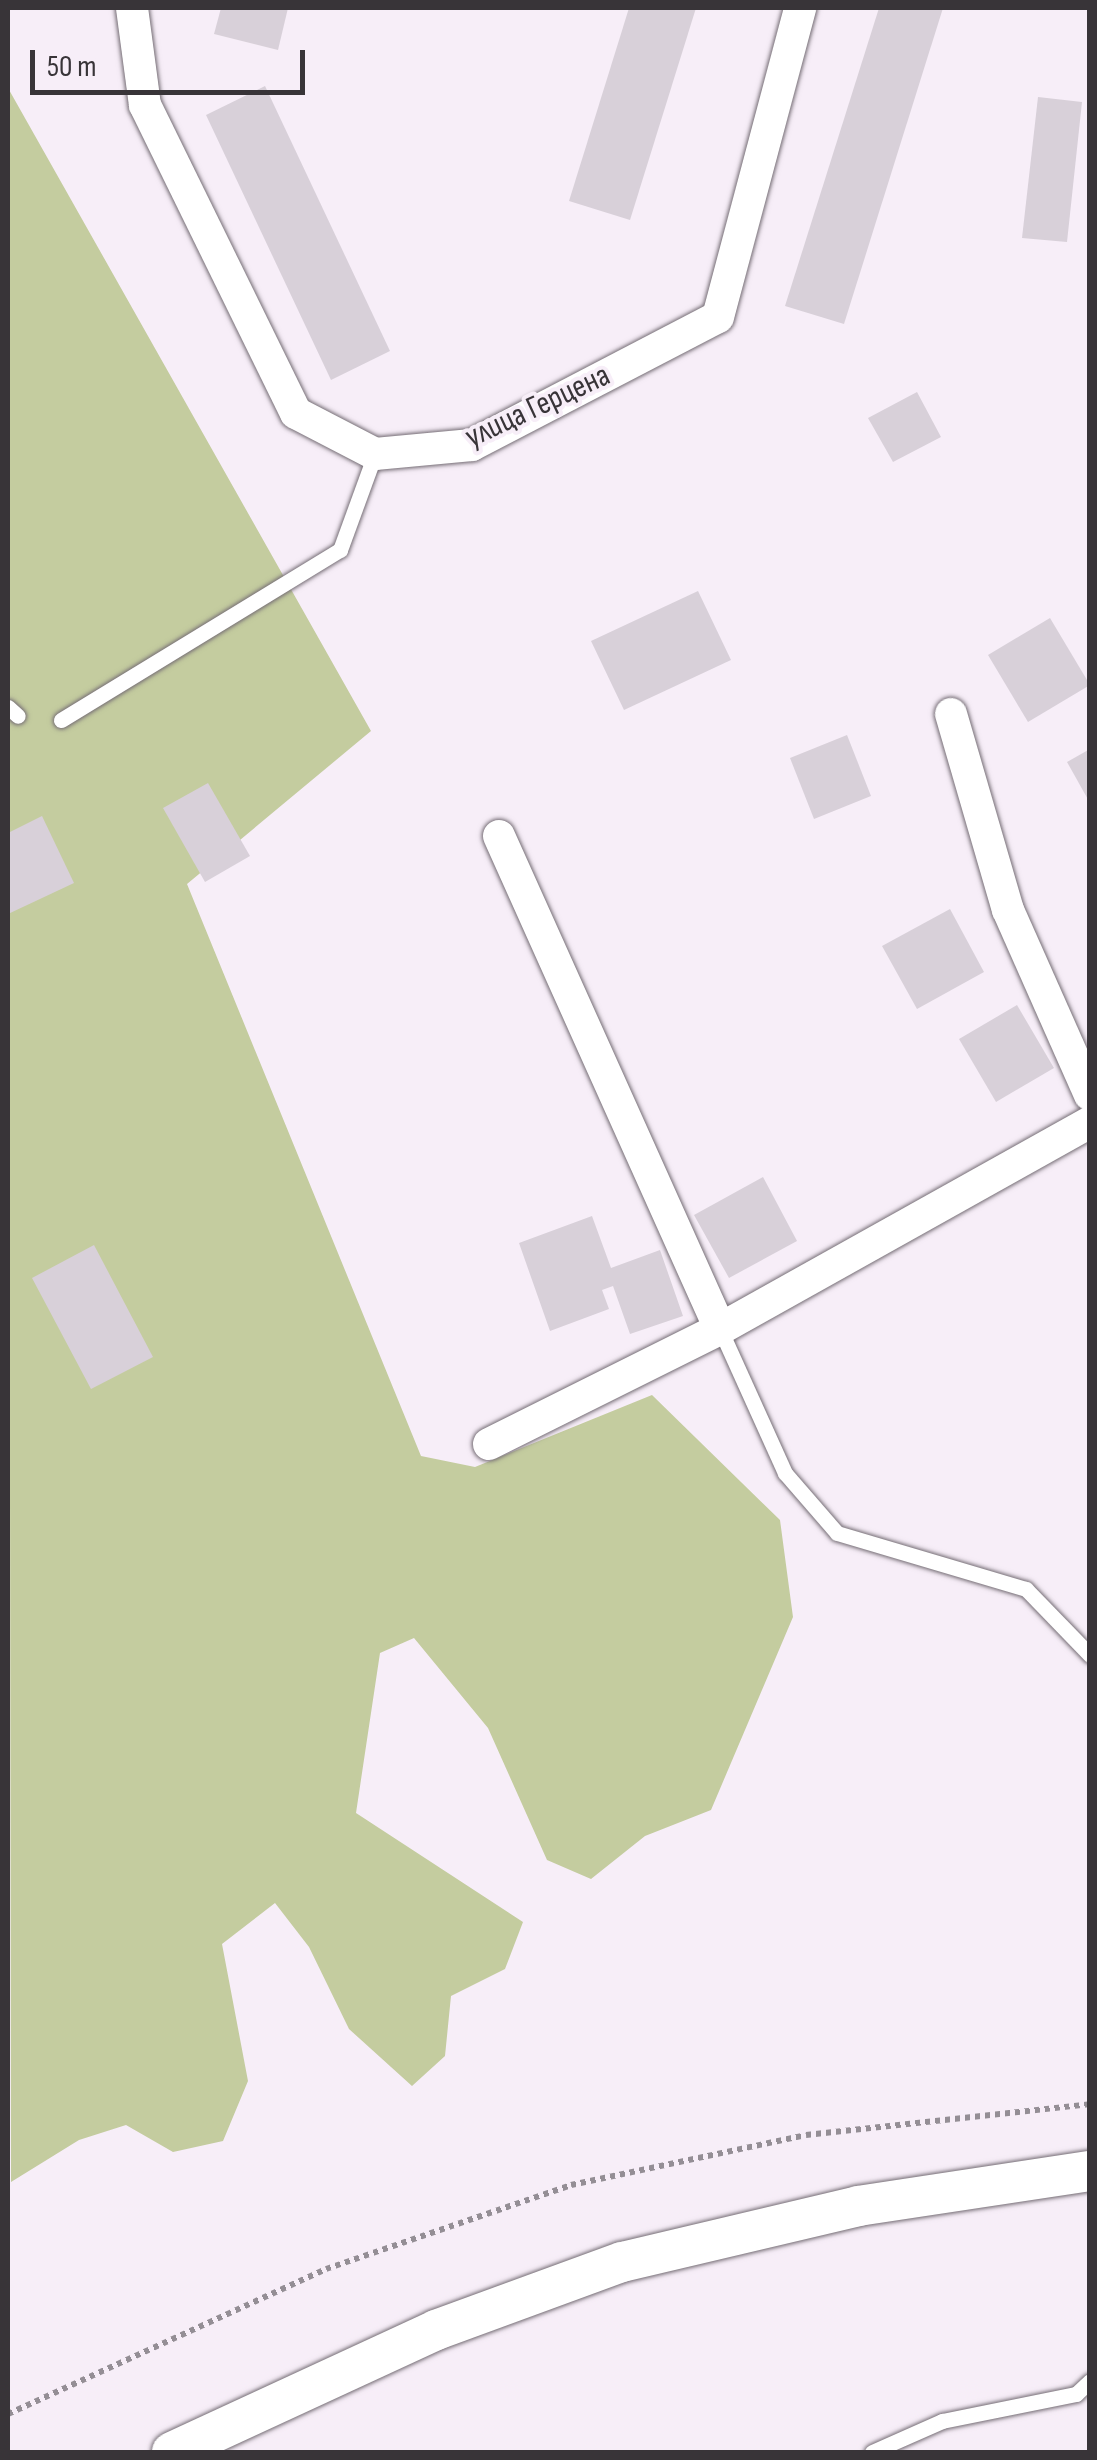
<!DOCTYPE html>
<meta charset="utf-8">
<style>
body{margin:0}
#map{position:relative;width:1097px;height:2460px;overflow:hidden;background:#f7eef8;font-family:"Sofia Sans Condensed",sans-serif}
div>[style]{position:absolute}
.green>*{inset:0;background:#c4cc9f}
.building>*{inset:0;background:#d8d0d9}
.path>*{height:6px;margin-top:-3px;transform-origin:0;background:repeating-linear-gradient(90deg,#948e95 0 5px,transparent 0 10px)}
.roads{filter:drop-shadow(0 0 2px #756d75) drop-shadow(0 0 2px #756d75)}
.service>*{height:15px;margin:-7.5px;padding:0 7.5px;transform-origin:7.5px;border-radius:7.5px;background:#fff}
.minor>*{height:32px;margin:-16px;padding:0 16px;transform-origin:16px;border-radius:16px;background:#fff}
.tertiary>*{height:40px;margin:-20px;padding:0 20px;transform-origin:20px;border-radius:20px;background:#fff}
span{translate:-50% -50%;white-space:nowrap;text-align:center;line-height:1.15;-webkit-text-stroke:8px #f7eef8;paint-order:stroke}
.street-label{font-size:32px;color:#383438}
.frame{position:absolute;inset:0;border:10px solid #383438;pointer-events:none}
.scale{position:absolute;left:30px;top:50px;width:275px;height:45px;box-sizing:border-box;border:5px solid #383438;border-top:0;padding-left:12px;font-size:30px;line-height:35px;white-space:nowrap;color:#383438;-webkit-text-stroke:8px #f7eef8;paint-order:stroke}
</style>
<div id="map">
<div class="green">
<i style="clip-path:polygon(8px 88px,371px 731px,187px 884px,421px 1456px,475px 1467px,652px 1395px,780px 1520px,793px 1617px,711px 1810px,645px 1836px,591px 1879px,547px 1860px,488px 1728px,414px 1638px,380px 1653px,356px 1813px,523px 1922px,505px 1969px,451px 1996px,445px 2056px,412px 2086px,349px 2029px,309px 1947px,275px 1903px,222px 1944px,248px 2081px,223px 2141px,173px 2152px,126px 2125px,79px 2140px,11px 2182px)"></i>
</div>
<div class="building">
<i style="clip-path:polygon(221px 8px,288px 8px,278px 50px,214px 34px)"></i>
<i style="clip-path:polygon(629px 8px,696px 8px,630px 220px,569px 201px)"></i>
<i style="clip-path:polygon(879px 8px,943px 8px,844px 324px,785px 306px)"></i>
<i style="clip-path:polygon(265px 86px,390px 351px,331px 380px,206px 115px)"></i>
<i style="clip-path:polygon(1038px 97px,1082px 102px,1067px 242px,1022px 238px)"></i>
<i style="clip-path:polygon(917px 392px,941px 437px,893px 462px,868px 418px)"></i>
<i style="clip-path:polygon(698px 591px,731px 660px,624px 710px,591px 641px)"></i>
<i style="clip-path:polygon(1050px 618px,1090px 685px,1028px 722px,988px 655px)"></i>
<i style="clip-path:polygon(847px 735px,871px 796px,814px 819px,790px 758px)"></i>
<i style="clip-path:polygon(1090px 749px,1090px 803px,1067px 762px)"></i>
<i style="clip-path:polygon(208px 783px,250px 856px,205px 882px,163px 808px)"></i>
<i style="clip-path:polygon(42px 816px,74px 883px,8px 914px,8px 833px)"></i>
<i style="clip-path:polygon(950px 909px,984px 972px,917px 1009px,882px 946px)"></i>
<i style="clip-path:polygon(1017px 1005px,1054px 1068px,996px 1102px,959px 1039px)"></i>
<i style="clip-path:polygon(763px 1177px,797px 1241px,729px 1278px,694px 1215px)"></i>
<i style="clip-path:polygon(592px 1216px,611px 1268px,660px 1250px,683px 1316px,630px 1334px,613px 1286px,602px 1290px,609px 1309px,550px 1331px,519px 1243px)"></i>
<i style="clip-path:polygon(94px 1245px,153px 1357px,91px 1389px,32px 1278px)"></i>
</div>
<div class="path">
<i style="left:8px;top:2414px;width:349px;rotate:-24.5deg"></i>
<i style="left:326px;top:2269px;width:259px;rotate:-18.9deg"></i>
<i style="left:571px;top:2185px;width:240px;rotate:-12deg"></i>
<i style="left:806px;top:2135px;width:286px;rotate:-6.2deg"></i>
</div>
<div class="roads">
<div class="service">
<i style="left:8px;top:707px;width:13px;rotate:42deg"></i>
<i style="left:61px;top:720px;width:327px;rotate:-31.4deg"></i>
<i style="left:340px;top:550px;width:102px;rotate:-70deg"></i>
<i style="left:720px;top:1329px;width:158px;rotate:65.7deg"></i>
<i style="left:785px;top:1473px;width:79px;rotate:49.1deg"></i>
<i style="left:837px;top:1533px;width:197px;rotate:16.5deg"></i>
<i style="left:1026px;top:1589px;width:92px;rotate:45.9deg"></i>
<i style="left:872px;top:2452px;width:77px;rotate:-23.9deg"></i>
<i style="left:942px;top:2421px;width:137px;rotate:-11.4deg"></i>
<i style="left:1076px;top:2394px;width:19px;rotate:-43deg"></i>
</div>
<div class="minor">
<i style="left:132px;top:8px;width:98px;rotate:82.4deg"></i>
<i style="left:145px;top:105px;width:343px;rotate:63.9deg"></i>
<i style="left:296px;top:413px;width:89px;rotate:27.4deg"></i>
<i style="left:375px;top:454px;width:97px;rotate:-5.3deg"></i>
<i style="left:472px;top:445px;width:277px;rotate:-27.5deg"></i>
<i style="left:718px;top:317px;width:320px;rotate:-75.1deg"></i>
<i style="left:951px;top:714px;width:204px;rotate:73.8deg"></i>
<i style="left:1008px;top:910px;width:202px;rotate:66.1deg"></i>
<i style="left:499px;top:836px;width:540px;rotate:65.85deg"></i>
<i style="left:489px;top:1444px;width:258px;rotate:-26.5deg"></i>
<i style="left:720px;top:1329px;width:424px;rotate:-29.2deg"></i>
</div>
<div class="tertiary">
<i style="left:172px;top:2452px;width:291px;rotate:-24.8deg"></i>
<i style="left:436px;top:2330px;width:198px;rotate:-20.1deg"></i>
<i style="left:622px;top:2262px;width:243px;rotate:-13.3deg"></i>
<i style="left:858px;top:2206px;width:235px;rotate:-8.6deg"></i>
</div>
</div>
<div class="street-label">
<span style="left:538px;top:407px;rotate:-25deg">улица Герцена</span>
</div>
<div class="frame"></div>
<div class="scale">50 m</div>
</div>
